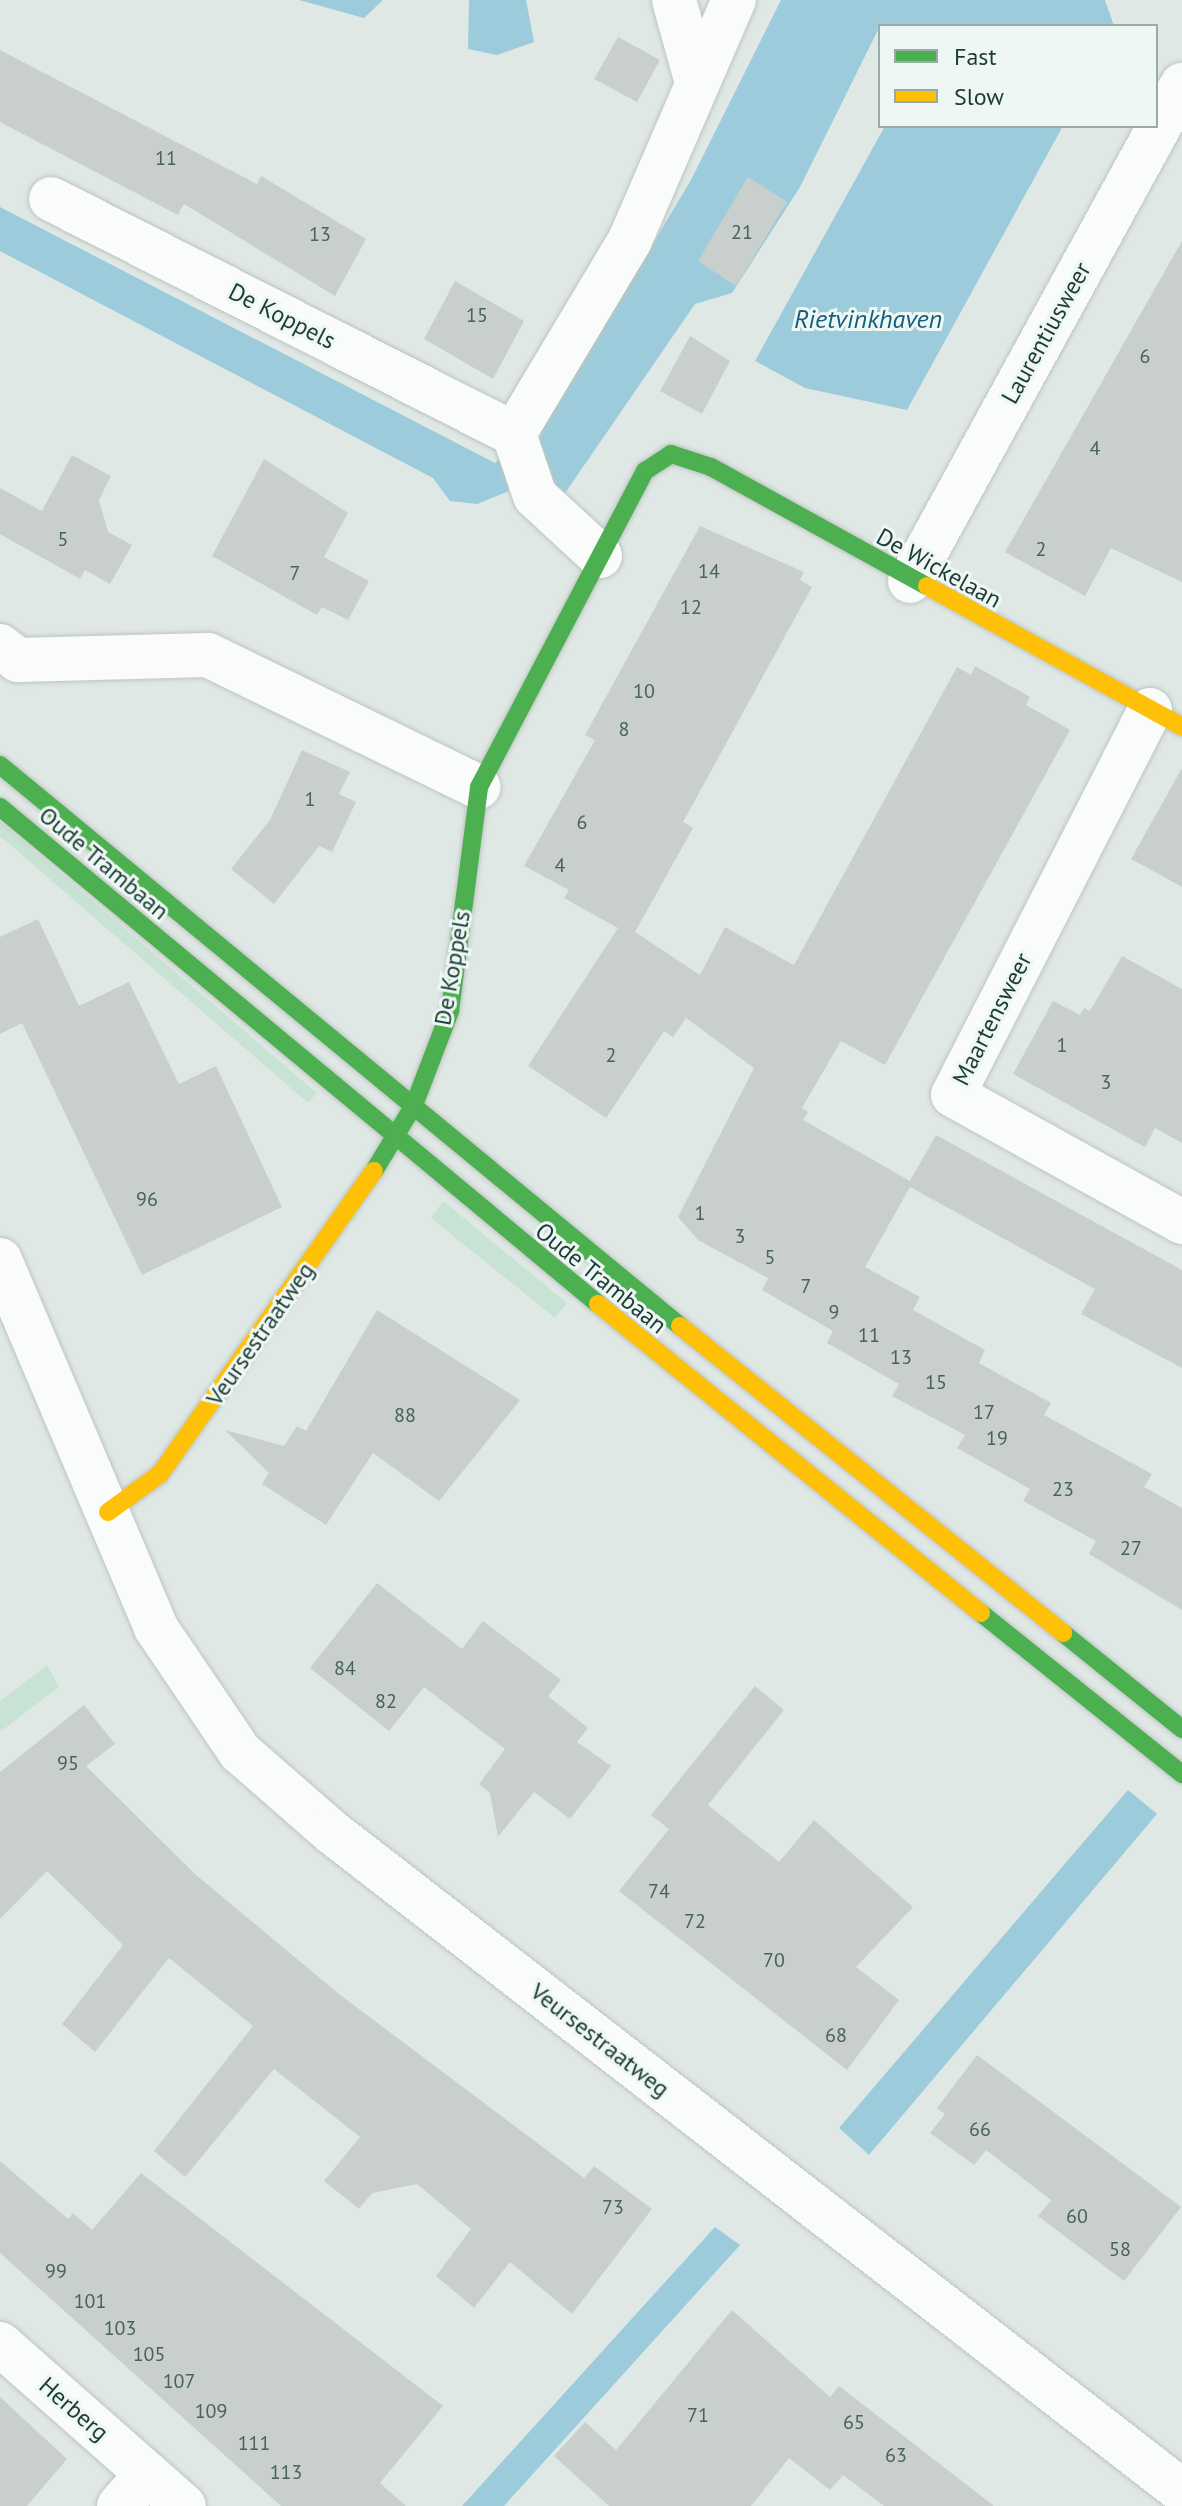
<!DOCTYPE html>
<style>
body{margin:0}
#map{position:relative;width:1182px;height:2506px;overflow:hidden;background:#e0e8e5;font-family:"PT Sans",sans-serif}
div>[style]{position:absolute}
.green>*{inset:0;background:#c8e3d3}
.water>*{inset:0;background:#9cccdb}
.building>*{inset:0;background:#c8cfcd}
.roads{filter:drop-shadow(0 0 2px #bdc5c2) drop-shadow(0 0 2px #bdc5c2)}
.street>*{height:44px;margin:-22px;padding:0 22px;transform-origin:22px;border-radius:22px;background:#fafcfb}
.fast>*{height:18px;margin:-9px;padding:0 9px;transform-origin:9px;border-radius:9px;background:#4caf50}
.slow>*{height:18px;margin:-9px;padding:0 9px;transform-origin:9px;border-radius:9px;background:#ffc107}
span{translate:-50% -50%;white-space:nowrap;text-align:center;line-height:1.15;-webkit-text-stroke:6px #eef7f4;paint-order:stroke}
.number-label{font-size:20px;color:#48625d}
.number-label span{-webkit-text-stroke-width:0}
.street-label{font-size:24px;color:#1d3c37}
.water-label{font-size:26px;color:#12607d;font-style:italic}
.legend{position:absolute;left:878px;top:24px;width:280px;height:104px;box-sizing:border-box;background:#eef7f4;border:2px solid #9aaca8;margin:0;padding:10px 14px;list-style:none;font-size:24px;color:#1d3c37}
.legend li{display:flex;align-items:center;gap:16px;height:40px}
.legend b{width:40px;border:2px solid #9aaca8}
</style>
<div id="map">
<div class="green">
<i style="clip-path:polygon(0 822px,317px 1093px,308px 1103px,0 836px)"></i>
<i style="clip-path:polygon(443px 1201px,567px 1303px,555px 1318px,431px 1218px)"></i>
<i style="clip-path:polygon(47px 1665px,59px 1687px,0 1732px,0 1701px)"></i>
</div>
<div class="water">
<i style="clip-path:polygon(299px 0,383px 0,364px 18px)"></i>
<i style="clip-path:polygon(469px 0,526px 0,534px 42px,497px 55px,468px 49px)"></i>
<i style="clip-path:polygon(781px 0,1105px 0,1114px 26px,880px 26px,800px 187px,732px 293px,695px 304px,561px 499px,536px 457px,542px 429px,691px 180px)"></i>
<i style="clip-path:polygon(885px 126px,1063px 126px,907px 410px,805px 388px,755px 361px)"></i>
<i style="clip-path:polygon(0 207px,495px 463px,504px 454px,509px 491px,477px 504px,450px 501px,433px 478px,0 251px)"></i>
<i style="clip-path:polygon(1128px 1790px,1157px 1814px,869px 2155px,839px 2128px)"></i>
<i style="clip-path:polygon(715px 2227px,740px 2245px,504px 2506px,462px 2506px)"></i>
</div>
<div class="building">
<i style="clip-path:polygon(618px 37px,660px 60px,637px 102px,594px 79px)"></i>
<i style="clip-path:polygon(0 50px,257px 184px,261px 176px,366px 239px,335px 296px,184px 204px,178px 215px,0 122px)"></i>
<i style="clip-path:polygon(748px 177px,787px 202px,736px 286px,698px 261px)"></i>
<i style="clip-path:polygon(1182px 241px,1182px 582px,1111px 548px,1085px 596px,1005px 552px)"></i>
<i style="clip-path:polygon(455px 281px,524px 321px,493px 379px,424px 339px)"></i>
<i style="clip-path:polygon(690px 336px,730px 361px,702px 414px,660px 391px)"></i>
<i style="clip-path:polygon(72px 455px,111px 476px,99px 500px,108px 532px,132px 545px,110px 584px,85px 570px,80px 579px,0 534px,0 488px,42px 511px)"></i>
<i style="clip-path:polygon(264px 459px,348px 513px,324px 557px,369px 581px,348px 620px,322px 607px,317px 615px,212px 556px)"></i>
<i style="clip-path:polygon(700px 526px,804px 572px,800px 580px,812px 587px,683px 822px,693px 828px,635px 932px,700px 975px,725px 927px,794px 965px,957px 667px,971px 675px,975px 666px,1030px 697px,1026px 705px,1070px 730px,885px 1065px,841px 1041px,802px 1108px,808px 1112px,803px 1120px,910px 1181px,936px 1135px,1182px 1270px,1182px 1368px,1081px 1314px,1095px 1289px,910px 1187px,865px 1267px,920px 1297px,913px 1310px,985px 1350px,979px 1363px,1051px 1403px,1044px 1415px,1152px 1474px,1144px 1487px,1182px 1508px,1182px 1610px,1089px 1554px,1096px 1541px,1023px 1501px,1030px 1489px,957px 1448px,965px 1435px,892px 1396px,899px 1384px,827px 1343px,833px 1331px,762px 1290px,768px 1278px,698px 1240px,678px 1217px,754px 1068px,686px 1018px,673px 1037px,664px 1031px,606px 1118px,528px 1066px,618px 928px,564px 898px,569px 890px,524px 866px,595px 740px,585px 735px)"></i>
<i style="clip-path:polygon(302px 750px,350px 772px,339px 794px,356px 802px,332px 852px,319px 846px,274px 904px,231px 869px,270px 820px)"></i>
<i style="clip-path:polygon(1182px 768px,1182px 887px,1131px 859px)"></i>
<i style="clip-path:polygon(38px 919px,79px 1006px,129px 982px,179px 1084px,216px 1066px,282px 1207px,142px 1275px,22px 1023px,0 1034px,0 937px)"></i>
<i style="clip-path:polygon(1122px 956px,1182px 989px,1182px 1143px,1155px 1128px,1145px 1147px,1013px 1074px,1053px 1001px,1080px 1015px,1084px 1008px,1090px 1011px)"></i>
<i style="clip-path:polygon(377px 1310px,520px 1400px,439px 1501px,373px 1453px,326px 1525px,262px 1484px,269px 1473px,225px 1430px,284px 1446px,297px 1426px,306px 1431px)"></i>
<i style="clip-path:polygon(377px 1583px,462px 1649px,483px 1621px,561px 1680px,548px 1696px,588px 1728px,577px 1742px,611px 1766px,570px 1819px,534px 1792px,498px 1837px,490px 1793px,479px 1784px,505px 1749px,424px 1687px,389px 1731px,310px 1668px)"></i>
<i style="clip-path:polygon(755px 1686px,784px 1710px,708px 1805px,779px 1862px,814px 1820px,913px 1907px,856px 1967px,899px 2000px,847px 2070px,619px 1891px,669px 1829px,651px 1815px)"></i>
<i style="clip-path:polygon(84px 1705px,115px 1744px,86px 1766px,196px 1875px,339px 1994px,584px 2178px,594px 2166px,652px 2209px,572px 2314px,510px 2262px,474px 2308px,436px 2276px,471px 2229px,417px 2184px,372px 2193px,359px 2209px,324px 2181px,360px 2137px,274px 2069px,185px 2177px,154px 2151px,253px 2026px,169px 1958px,95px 2052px,62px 2024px,123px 1945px,47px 1871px,0 1919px,0 1772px)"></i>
<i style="clip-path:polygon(977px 2055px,1181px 2207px,1124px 2281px,1038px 2216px,1051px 2200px,986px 2150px,974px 2165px,930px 2133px,945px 2114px,937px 2108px)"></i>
<i style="clip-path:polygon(0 2161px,68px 2219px,73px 2213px,92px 2230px,141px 2173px,443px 2406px,380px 2483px,406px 2506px,281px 2506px,0 2253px)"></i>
<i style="clip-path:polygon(732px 2310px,830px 2397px,839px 2386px,994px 2506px,884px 2506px,843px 2475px,830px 2490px,789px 2458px,751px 2506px,609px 2506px,554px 2456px,585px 2422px,616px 2450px)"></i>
<i style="clip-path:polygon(0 2397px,67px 2459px,27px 2506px,0 2506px)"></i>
</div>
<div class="roads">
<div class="street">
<i style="left:674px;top:0;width:86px;rotate:74.5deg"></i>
<i style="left:51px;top:199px;width:519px;rotate:26.91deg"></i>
<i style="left:600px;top:556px;width:88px;rotate:-137.3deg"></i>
<i style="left:535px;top:496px;width:65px;rotate:-108.7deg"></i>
<i style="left:514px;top:434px;width:226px;rotate:-59.1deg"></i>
<i style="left:630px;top:240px;width:262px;rotate:-66.6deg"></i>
<i style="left:910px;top:581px;width:566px;rotate:-61.26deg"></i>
<i style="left:0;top:646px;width:23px;rotate:38deg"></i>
<i style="left:18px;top:660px;width:190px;rotate:-1.5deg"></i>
<i style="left:208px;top:655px;width:301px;rotate:26deg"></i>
<i style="left:1150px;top:710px;width:432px;rotate:117.1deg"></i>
<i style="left:953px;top:1095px;width:262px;rotate:29deg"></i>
<i style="left:0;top:1260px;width:400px;rotate:67deg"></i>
<i style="left:156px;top:1628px;width:150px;rotate:55.9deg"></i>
<i style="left:240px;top:1752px;width:123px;rotate:41.1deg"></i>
<i style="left:333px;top:1833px;width:1074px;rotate:37.78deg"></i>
<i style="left:0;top:2344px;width:245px;rotate:41.4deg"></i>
<i style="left:119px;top:2506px;width:43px;rotate:-48.8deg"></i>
</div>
<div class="fast">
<i style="left:0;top:765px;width:882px;rotate:39.52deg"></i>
<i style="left:0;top:807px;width:778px;rotate:39.73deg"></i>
<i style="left:374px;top:1171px;width:77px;rotate:-58.8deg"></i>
<i style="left:414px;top:1105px;width:101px;rotate:-69deg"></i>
<i style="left:450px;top:1011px;width:226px;rotate:-82.6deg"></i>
<i style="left:479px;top:787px;width:357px;rotate:-62.3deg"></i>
<i style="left:645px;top:471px;width:31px;rotate:-33deg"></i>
<i style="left:671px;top:454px;width:42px;rotate:18deg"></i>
<i style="left:711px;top:467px;width:247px;rotate:28.9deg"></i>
<i style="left:981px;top:1613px;width:258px;rotate:38.7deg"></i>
<i style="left:1063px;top:1633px;width:153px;rotate:38.9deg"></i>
</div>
<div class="slow">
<i style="left:927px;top:586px;width:291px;rotate:28.9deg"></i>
<i style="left:598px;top:1304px;width:492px;rotate:38.9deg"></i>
<i style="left:680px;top:1326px;width:491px;rotate:38.7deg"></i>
<i style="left:108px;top:1512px;width:64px;rotate:-36.2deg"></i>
<i style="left:160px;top:1474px;width:371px;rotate:-54.8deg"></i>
</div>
</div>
<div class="number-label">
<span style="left:166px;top:158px">11</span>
<span style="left:742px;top:232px">21</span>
<span style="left:320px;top:234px">13</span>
<span style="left:477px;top:315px">15</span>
<span style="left:1145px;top:356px">6</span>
<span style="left:1095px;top:448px">4</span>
<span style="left:63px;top:539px">5</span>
<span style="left:1041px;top:549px">2</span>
<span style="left:709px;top:571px">14</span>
<span style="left:295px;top:573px">7</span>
<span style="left:691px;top:607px">12</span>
<span style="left:644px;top:691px">10</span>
<span style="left:624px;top:729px">8</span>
<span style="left:310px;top:799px">1</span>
<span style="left:582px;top:822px">6</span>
<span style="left:560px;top:865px">4</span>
<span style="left:1062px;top:1045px">1</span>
<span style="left:611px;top:1055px">2</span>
<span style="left:1106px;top:1082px">3</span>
<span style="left:147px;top:1199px">96</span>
<span style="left:700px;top:1213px">1</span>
<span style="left:740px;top:1236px">3</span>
<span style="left:770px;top:1257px">5</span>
<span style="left:806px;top:1286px">7</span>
<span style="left:834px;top:1312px">9</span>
<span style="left:869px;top:1335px">11</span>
<span style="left:901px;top:1357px">13</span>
<span style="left:936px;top:1382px">15</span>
<span style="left:984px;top:1412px">17</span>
<span style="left:405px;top:1415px">88</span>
<span style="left:997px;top:1438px">19</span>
<span style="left:1063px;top:1489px">23</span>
<span style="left:1131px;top:1548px">27</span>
<span style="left:345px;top:1668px">84</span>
<span style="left:386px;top:1701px">82</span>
<span style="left:68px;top:1763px">95</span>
<span style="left:659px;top:1891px">74</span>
<span style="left:695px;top:1921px">72</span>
<span style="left:774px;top:1960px">70</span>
<span style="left:836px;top:2035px">68</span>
<span style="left:980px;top:2129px">66</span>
<span style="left:613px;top:2207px">73</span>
<span style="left:1077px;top:2216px">60</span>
<span style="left:1120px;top:2249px">58</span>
<span style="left:56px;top:2271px">99</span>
<span style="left:90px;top:2301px">101</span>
<span style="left:120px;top:2328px">103</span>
<span style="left:149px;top:2354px">105</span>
<span style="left:179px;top:2381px">107</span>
<span style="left:211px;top:2411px">109</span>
<span style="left:698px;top:2415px">71</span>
<span style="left:854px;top:2422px">65</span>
<span style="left:254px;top:2443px">111</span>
<span style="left:896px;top:2455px">63</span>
<span style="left:286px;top:2472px">113</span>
</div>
<div class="street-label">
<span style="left:282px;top:316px;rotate:27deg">De Koppels</span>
<span style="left:1046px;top:333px;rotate:-61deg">Laurentiusweer</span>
<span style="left:939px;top:568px;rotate:29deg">De Wickelaan</span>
<span style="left:104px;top:863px;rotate:40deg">Oude Trambaan</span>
<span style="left:452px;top:968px;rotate:-80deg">De Koppels</span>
<span style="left:992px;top:1019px;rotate:-63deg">Maartensweer</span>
<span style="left:601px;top:1278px;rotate:39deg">Oude Trambaan</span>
<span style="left:260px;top:1334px;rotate:-55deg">Veursestraatweg</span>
<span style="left:600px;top:2040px;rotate:38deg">Veursestraatweg</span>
<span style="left:74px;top:2409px;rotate:41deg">Herberg</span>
</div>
<div class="water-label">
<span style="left:868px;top:319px">Rietvinkhaven</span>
</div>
<ul class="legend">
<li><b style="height:10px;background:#4caf50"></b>Fast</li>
<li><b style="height:10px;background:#ffc107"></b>Slow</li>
</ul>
</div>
